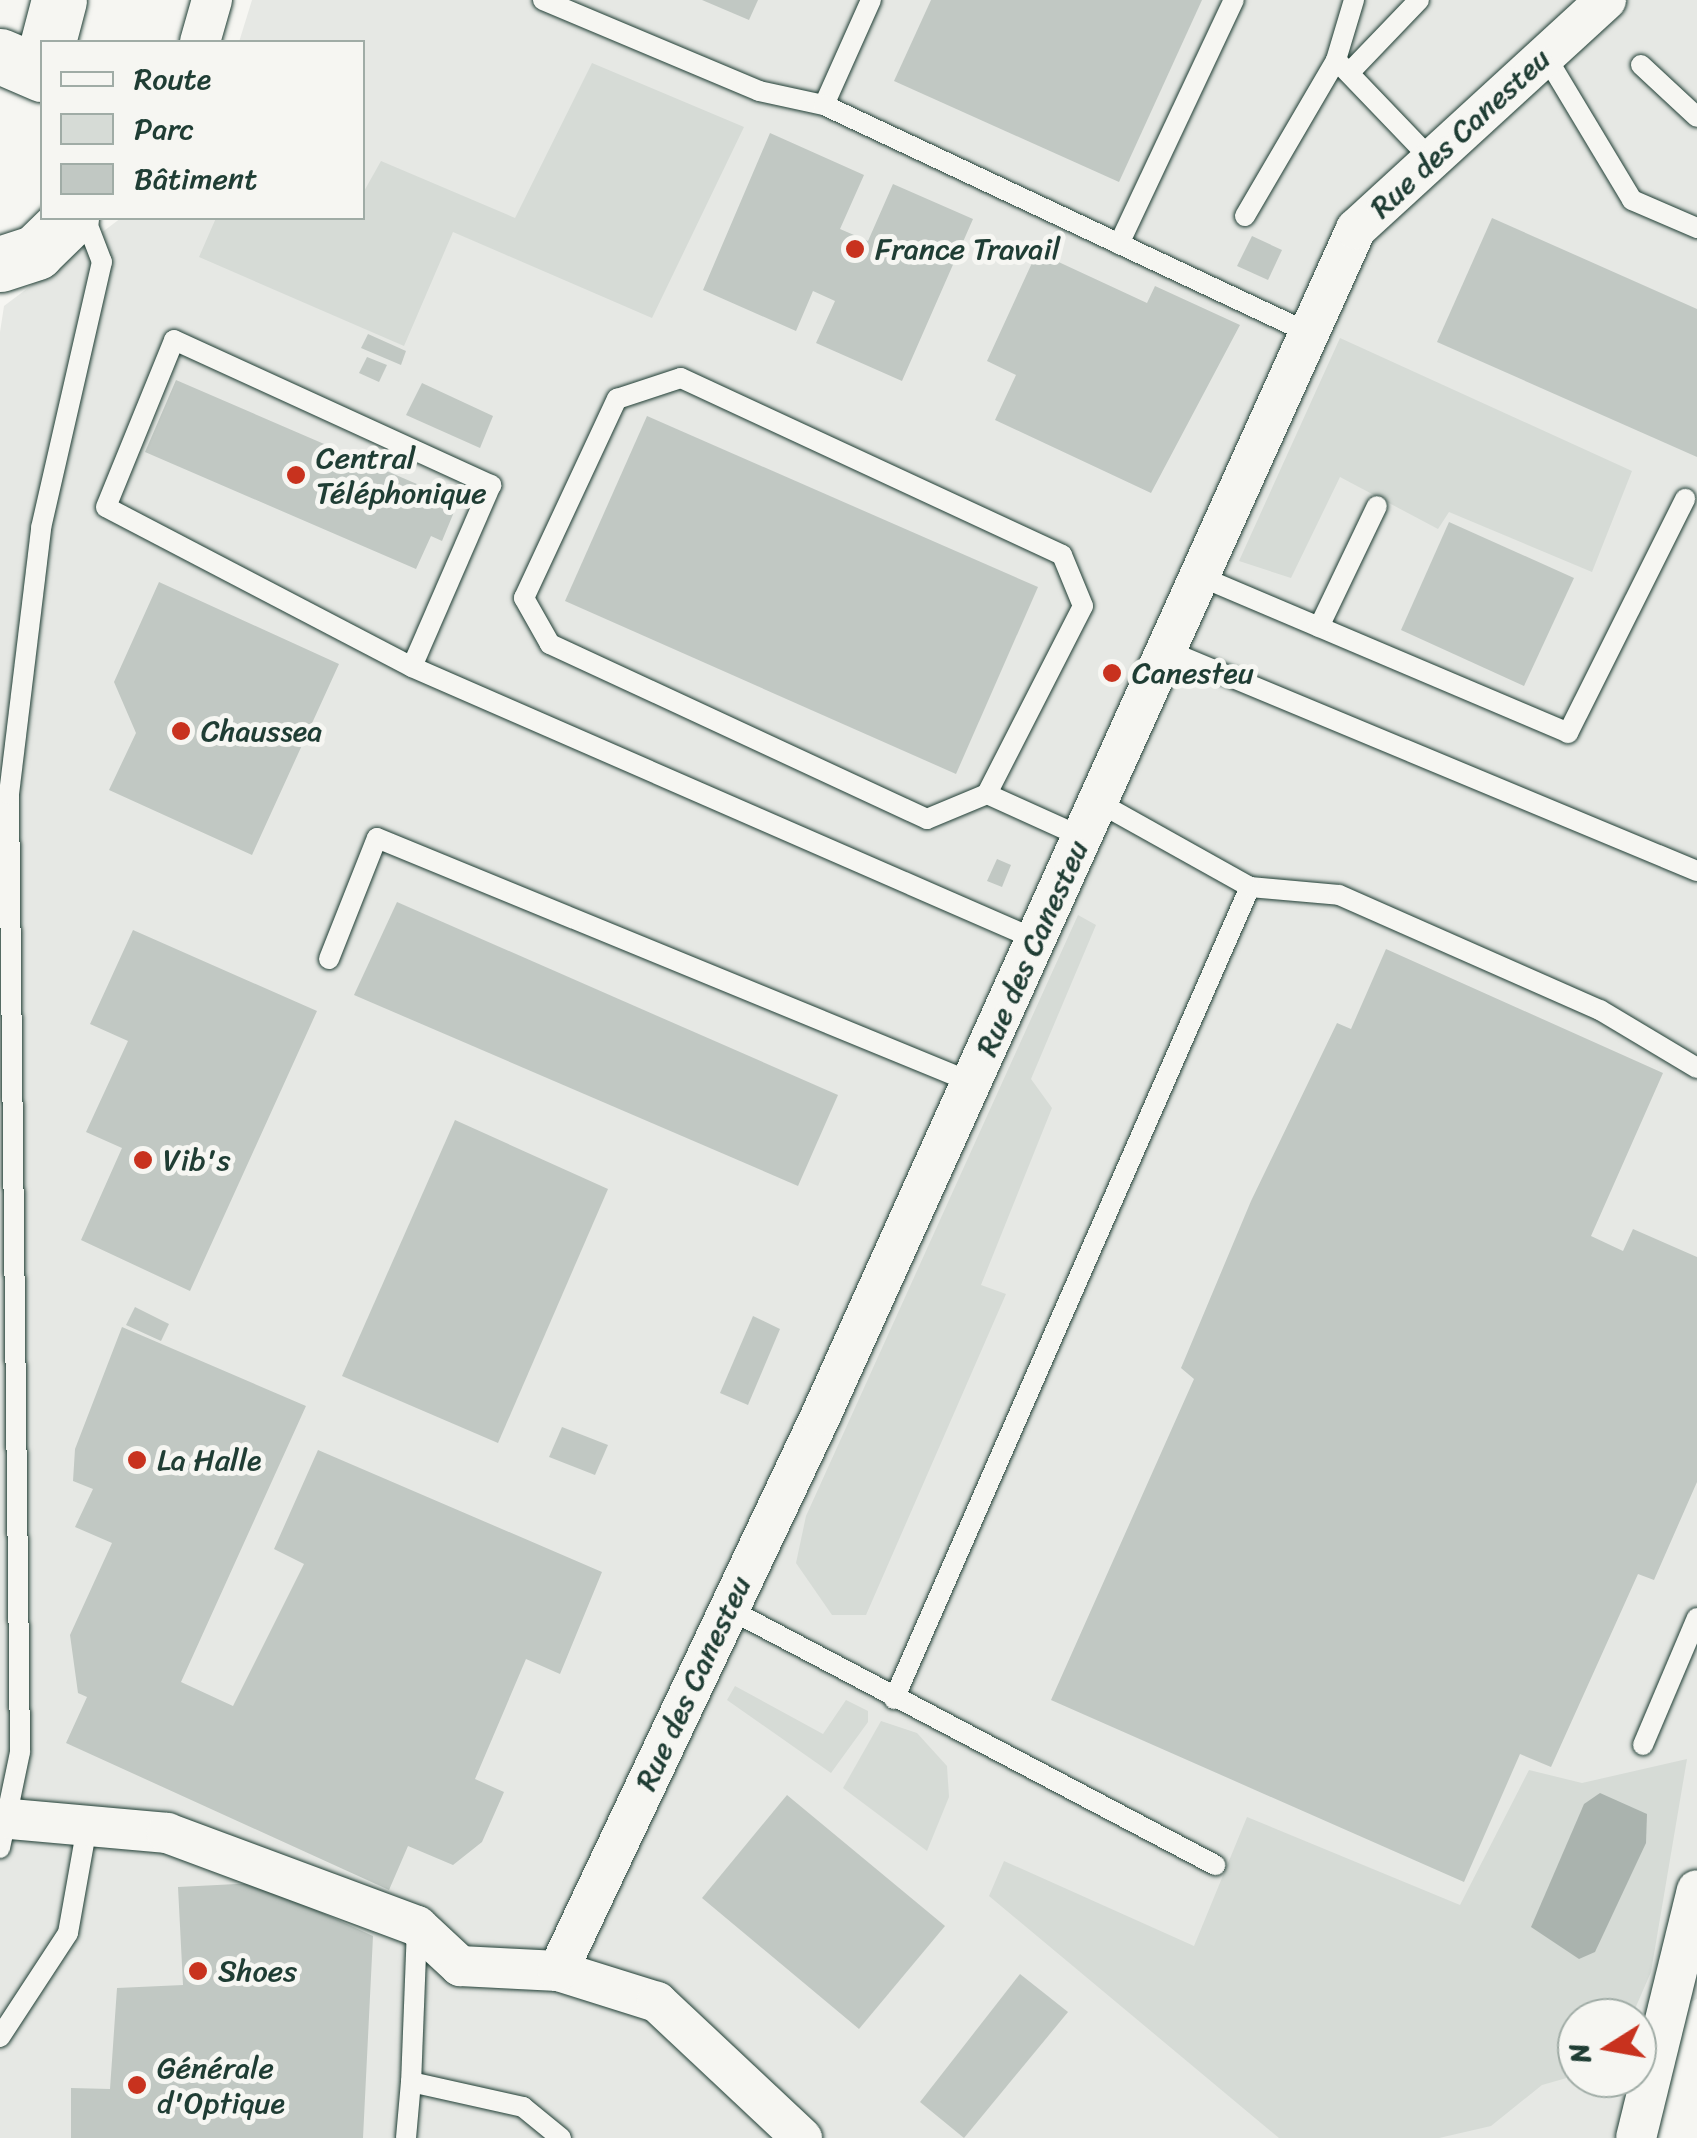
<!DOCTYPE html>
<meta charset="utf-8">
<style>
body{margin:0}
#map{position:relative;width:1697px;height:2138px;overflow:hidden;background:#f6f6f2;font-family:Sriracha,sans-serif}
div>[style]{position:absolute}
.built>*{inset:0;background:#e6e8e4}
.green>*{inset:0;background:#d6dbd6}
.water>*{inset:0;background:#aab3ae}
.building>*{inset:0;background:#c1c8c3}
.roads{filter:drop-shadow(0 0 2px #1f3d34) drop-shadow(0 0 2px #1f3d34)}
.lane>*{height:20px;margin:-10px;padding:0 10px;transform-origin:10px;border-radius:10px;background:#f6f6f2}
.street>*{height:40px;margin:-20px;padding:0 20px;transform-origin:20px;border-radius:20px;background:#f6f6f2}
.secondary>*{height:55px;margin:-27.5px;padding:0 27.5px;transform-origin:27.5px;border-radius:27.5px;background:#f6f6f2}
.dots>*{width:28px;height:28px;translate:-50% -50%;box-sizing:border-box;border:5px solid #f6f6f2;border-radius:50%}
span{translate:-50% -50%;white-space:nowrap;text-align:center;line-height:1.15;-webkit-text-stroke:10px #f6f6f2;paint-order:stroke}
.street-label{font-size:30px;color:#1f3d34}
.poi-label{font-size:30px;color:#1f3d34}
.left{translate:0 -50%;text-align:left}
.legend{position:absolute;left:40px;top:40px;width:325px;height:180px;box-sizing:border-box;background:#f6f6f2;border:2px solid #a0aca6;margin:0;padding:12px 18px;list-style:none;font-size:30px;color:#1f3d34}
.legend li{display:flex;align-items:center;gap:20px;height:50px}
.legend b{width:50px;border:2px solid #a0aca6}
.north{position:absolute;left:1557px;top:1998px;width:100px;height:100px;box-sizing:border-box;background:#f6f6f2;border:2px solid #a0aca6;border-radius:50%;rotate:259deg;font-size:28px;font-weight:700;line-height:40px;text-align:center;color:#1f3d34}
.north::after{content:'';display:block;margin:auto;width:35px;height:45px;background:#c8321e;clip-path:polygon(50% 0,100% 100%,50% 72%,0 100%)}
</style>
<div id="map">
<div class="built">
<i style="clip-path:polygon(evenodd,252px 0,1697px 0,1697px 1999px,1669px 2012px,1613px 2138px,0 2138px,0 332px,4px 306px,121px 218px,362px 218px,362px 42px,239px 42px,252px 0,1577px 2018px,1637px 2018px,1637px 2078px,1577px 2078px,1577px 2018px)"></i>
</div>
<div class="green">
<i style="clip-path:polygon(592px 63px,744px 127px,652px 318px,453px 232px,404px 346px,199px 257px,216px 218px,362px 218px,363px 193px,381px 161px,515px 218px)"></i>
<i style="clip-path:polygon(1340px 338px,1632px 471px,1592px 572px,1449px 512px,1438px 529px,1340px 477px,1291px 578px,1239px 561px)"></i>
<i style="clip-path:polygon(1078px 915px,1096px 925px,1031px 1079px,1052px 1108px,981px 1285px,1006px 1294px,866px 1615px,832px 1615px,796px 1563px,806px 1516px)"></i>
<i style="clip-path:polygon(735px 1686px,823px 1734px,846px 1700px,868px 1711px,868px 1722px,831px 1773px,727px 1700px)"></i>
<i style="clip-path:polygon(881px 1721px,917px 1733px,947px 1766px,949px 1797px,927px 1851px,843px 1788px)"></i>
<i style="clip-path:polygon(1687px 1759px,1651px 1972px,1631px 2018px,1577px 2018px,1577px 2075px,1542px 2085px,1491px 2126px,1439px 2138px,1279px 2138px,989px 1896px,1004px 1861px,1194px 1946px,1247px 1817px,1460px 1905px,1529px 1770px,1582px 1783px)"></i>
</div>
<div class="water">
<i style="clip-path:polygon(1600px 1793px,1647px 1814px,1646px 1843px,1595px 1952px,1579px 1959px,1531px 1927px,1584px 1804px)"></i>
</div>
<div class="building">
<i style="clip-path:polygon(702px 0,758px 0,749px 20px)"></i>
<i style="clip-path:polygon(931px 0,1202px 0,1119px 182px,894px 81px)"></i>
<i style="clip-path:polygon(770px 133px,864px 175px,840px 229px,868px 241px,893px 184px,973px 219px,902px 381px,816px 343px,835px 301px,813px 291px,796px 331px,703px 290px)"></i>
<i style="clip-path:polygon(1492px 218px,1697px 309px,1697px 457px,1437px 342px)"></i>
<i style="clip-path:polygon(1252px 236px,1282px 250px,1268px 280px,1237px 266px)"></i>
<i style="clip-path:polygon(1037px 252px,1147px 303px,1155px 286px,1240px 325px,1151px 493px,995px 420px,1016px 375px,987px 361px)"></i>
<i style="clip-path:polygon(368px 334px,406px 351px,401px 365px,361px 348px)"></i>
<i style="clip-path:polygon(367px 357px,387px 365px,379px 382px,359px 373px)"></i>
<i style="clip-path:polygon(176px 380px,447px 497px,443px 506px,454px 512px,442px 541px,431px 536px,416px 569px,145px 452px)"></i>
<i style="clip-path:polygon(422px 383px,493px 416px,480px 448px,406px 415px)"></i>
<i style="clip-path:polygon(647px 416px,1038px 587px,956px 774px,565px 601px)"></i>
<i style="clip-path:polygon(1449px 522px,1574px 578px,1524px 686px,1401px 630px)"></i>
<i style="clip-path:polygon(159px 582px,339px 664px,252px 855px,109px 790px,136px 733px,114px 682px)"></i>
<i style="clip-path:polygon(997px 859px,1011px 865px,1002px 887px,987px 881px)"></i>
<i style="clip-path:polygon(397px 902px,838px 1095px,798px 1186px,354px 995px)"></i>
<i style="clip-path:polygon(133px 930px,317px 1011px,190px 1291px,81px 1240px,122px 1148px,86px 1132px,128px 1041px,90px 1024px)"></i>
<i style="clip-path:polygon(1386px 949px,1663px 1073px,1591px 1236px,1623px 1251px,1633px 1229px,1697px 1257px,1697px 1482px,1654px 1580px,1638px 1574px,1551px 1767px,1520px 1754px,1464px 1882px,1051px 1700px,1194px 1379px,1181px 1368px,1251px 1201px,1337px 1023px,1351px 1029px)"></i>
<i style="clip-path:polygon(455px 1120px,608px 1189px,498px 1443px,342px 1376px)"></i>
<i style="clip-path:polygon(135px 1307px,169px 1324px,161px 1341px,126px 1325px)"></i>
<i style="clip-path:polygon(753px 1316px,780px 1329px,748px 1405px,720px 1393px)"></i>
<i style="clip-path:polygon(122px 1327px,306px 1406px,181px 1682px,233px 1706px,304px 1564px,274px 1549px,318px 1450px,602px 1572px,560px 1674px,526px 1659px,475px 1779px,504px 1792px,482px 1842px,453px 1865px,408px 1846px,389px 1890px,66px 1743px,87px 1697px,78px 1693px,70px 1635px,112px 1543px,75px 1527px,93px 1489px,73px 1481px,75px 1449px)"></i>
<i style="clip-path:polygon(562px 1427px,608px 1445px,595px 1475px,549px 1457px)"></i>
<i style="clip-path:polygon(787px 1795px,945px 1926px,859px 2029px,702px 1898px)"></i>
<i style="clip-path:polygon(257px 1883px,373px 1936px,363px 2138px,71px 2138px,71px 2088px,110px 2089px,117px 1988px,183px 1985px,178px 1887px)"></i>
<i style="clip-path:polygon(1020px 1974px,1068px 2012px,964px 2138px,920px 2102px)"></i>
</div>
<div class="roads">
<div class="lane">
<i style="left:543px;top:0;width:234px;rotate:22.8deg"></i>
<i style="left:759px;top:91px;width:66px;rotate:12.2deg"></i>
<i style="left:871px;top:0;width:115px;rotate:114.1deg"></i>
<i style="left:824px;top:105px;width:536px;rotate:25.18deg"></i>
<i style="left:1545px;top:55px;width:169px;rotate:59deg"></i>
<i style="left:1632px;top:200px;width:71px;rotate:23.3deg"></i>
<i style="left:1336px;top:60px;width:63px;rotate:-73.3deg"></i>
<i style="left:1641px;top:65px;width:76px;rotate:42.9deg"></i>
<i style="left:1349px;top:73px;width:101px;rotate:-46.2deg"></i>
<i style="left:1245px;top:216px;width:181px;rotate:-59.7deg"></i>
<i style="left:1336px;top:60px;width:137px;rotate:46.2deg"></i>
<i style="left:1119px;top:244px;width:270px;rotate:-64.8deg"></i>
<i style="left:1199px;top:576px;width:401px;rotate:23deg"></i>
<i style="left:1568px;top:733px;width:262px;rotate:-63.4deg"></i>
<i style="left:1319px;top:627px;width:134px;rotate:-64.4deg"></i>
<i style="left:1166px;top:650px;width:575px;rotate:22.6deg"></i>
<i style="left:412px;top:667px;width:345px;rotate:-152.4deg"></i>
<i style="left:106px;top:507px;width:180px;rotate:-67.8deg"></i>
<i style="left:174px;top:340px;width:349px;rotate:24.6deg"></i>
<i style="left:491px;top:485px;width:198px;rotate:113.5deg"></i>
<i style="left:412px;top:667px;width:680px;rotate:23.59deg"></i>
<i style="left:987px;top:794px;width:65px;rotate:157.4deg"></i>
<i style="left:927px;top:819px;width:416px;rotate:-155.1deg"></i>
<i style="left:550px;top:644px;width:53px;rotate:-119.5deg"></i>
<i style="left:524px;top:598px;width:220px;rotate:-65deg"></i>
<i style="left:617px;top:399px;width:67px;rotate:-18.2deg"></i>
<i style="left:681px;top:378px;width:420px;rotate:24.9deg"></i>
<i style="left:1062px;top:555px;width:55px;rotate:67.6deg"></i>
<i style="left:1083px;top:606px;width:211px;rotate:117.1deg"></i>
<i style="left:987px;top:794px;width:104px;rotate:24.4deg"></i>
<i style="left:1250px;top:887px;width:89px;rotate:5.1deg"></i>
<i style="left:1339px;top:895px;width:285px;rotate:23.8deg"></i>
<i style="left:1600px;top:1010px;width:113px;rotate:30.9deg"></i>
<i style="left:329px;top:959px;width:130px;rotate:-68.4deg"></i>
<i style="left:377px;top:838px;width:642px;rotate:22.33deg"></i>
<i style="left:727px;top:1608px;width:552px;rotate:27.77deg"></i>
<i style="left:894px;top:1699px;width:887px;rotate:-66.33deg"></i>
<i style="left:1250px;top:887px;width:174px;rotate:-150.8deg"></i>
<i style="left:1643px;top:1745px;width:138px;rotate:-67deg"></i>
<i style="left:0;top:1848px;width:98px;rotate:-78.2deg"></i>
<i style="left:20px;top:1752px;width:958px;rotate:-90.66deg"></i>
<i style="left:9px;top:794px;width:268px;rotate:-83.1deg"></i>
<i style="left:41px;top:528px;width:273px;rotate:-77.1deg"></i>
<i style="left:102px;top:262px;width:47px;rotate:-111.1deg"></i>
<i style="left:417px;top:1928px;width:154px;rotate:92.2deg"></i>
<i style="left:411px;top:2082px;width:115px;rotate:12.6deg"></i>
<i style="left:523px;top:2107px;width:49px;rotate:39.2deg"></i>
<i style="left:0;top:2037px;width:124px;rotate:-56.8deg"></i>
<i style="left:68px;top:1933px;width:109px;rotate:-79.9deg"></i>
<i style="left:406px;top:2138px;width:56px;rotate:-84.9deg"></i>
</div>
<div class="street">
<i style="left:200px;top:42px;width:44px;rotate:-74.1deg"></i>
<i style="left:11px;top:1819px;width:157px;rotate:5.1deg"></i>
<i style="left:167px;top:1833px;width:267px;rotate:20.4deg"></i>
<i style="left:417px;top:1926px;width:59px;rotate:42.9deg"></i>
<i style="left:460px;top:1966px;width:98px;rotate:2.9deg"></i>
<i style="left:558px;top:1971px;width:104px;rotate:17.4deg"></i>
<i style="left:657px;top:2002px;width:199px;rotate:43.2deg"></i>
<i style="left:558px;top:1971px;width:615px;rotate:-64.68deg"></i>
<i style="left:821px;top:1415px;width:1301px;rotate:-65.72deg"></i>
<i style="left:1356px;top:229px;width:339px;rotate:-42.5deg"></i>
<i style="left:1636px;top:2138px;width:255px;rotate:-76.2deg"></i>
</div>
<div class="secondary">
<i style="left:48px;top:42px;width:43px;rotate:-75.3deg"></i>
<i style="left:0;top:56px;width:46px;rotate:23.2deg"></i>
<i style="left:0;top:264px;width:38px;rotate:-18deg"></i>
<i style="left:36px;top:252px;width:49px;rotate:-44.2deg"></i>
</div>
</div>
<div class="dots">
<i style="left:855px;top:249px;background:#c8321e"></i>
<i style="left:296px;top:475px;background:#c8321e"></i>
<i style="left:1112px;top:673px;background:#c8321e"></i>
<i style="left:181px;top:731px;background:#c8321e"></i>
<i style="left:143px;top:1160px;background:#c8321e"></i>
<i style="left:137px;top:1460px;background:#c8321e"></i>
<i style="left:198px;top:1971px;background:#c8321e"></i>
<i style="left:137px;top:2085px;background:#c8321e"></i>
</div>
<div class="street-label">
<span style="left:1460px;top:133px;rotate:-43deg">Rue des Canesteu</span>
<span style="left:1032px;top:948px;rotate:-66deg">Rue des Canesteu</span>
<span style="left:693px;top:1683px;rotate:-65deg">Rue des Canesteu</span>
</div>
<div class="poi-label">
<span class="left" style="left:875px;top:249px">France Travail</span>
<span class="left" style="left:316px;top:475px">Central<br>Téléphonique</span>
<span class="left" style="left:1132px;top:673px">Canesteu</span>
<span class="left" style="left:201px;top:731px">Chaussea</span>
<span class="left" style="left:163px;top:1160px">Vib's</span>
<span class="left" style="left:157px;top:1460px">La Halle</span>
<span class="left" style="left:218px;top:1971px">Shoes</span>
<span class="left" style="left:157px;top:2085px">Générale<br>d'Optique</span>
</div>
<ul class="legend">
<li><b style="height:12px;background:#f6f6f2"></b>Route</li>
<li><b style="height:28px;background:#d6dbd6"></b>Parc</li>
<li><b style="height:28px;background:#c1c8c3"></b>Bâtiment</li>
</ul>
<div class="north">N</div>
</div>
